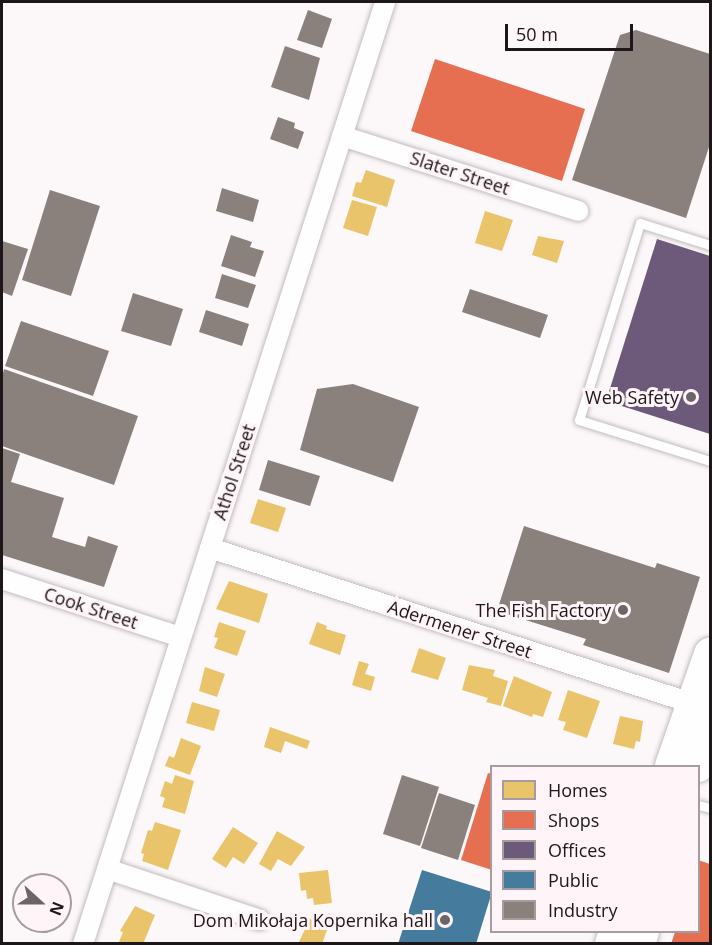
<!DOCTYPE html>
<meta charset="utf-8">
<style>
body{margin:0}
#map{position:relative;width:712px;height:945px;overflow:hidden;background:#fcf7f9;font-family:"Open Sans",sans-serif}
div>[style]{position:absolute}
.homes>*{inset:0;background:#e9c46a}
.shops>*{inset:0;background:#e76f51}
.offices>*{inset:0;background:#6d597a}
.public>*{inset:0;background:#457b9d}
.industry>*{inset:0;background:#8a817c}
.roads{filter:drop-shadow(0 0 2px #c2bcbe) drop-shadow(0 0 2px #c2bcbe)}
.service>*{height:9px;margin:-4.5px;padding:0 4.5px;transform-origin:4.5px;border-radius:4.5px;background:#fffefe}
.minor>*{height:20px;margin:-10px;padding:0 10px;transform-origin:10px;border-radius:10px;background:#fffefe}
.trunk>*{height:32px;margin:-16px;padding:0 16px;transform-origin:16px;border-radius:16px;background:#fffefe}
.dots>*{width:16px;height:16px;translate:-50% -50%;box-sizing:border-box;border:3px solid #fff4f8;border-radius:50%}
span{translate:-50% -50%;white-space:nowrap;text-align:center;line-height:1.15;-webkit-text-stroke:6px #fff4f8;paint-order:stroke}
.street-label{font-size:18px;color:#1d1719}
.poi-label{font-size:18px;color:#1d1719}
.right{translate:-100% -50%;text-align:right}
.frame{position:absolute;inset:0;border:3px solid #1d1719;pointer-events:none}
.legend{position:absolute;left:490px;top:765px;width:210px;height:168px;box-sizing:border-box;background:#fff4f8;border:2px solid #a59c9f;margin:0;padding:8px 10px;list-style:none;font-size:18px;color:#1d1719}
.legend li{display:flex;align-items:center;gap:12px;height:30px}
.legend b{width:30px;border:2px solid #a59c9f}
.north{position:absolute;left:12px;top:873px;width:60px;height:60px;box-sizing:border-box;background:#fff4f8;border:2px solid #a59c9f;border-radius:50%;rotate:111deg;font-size:16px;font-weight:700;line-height:24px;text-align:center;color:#1d1719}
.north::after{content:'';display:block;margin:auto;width:21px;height:27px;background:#6b6567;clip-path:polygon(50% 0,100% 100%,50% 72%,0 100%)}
.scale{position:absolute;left:505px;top:24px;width:128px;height:27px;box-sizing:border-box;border:3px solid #1d1719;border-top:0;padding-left:8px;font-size:18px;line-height:21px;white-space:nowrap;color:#1d1719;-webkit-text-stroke:4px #fff4f8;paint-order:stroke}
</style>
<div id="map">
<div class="homes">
<i style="clip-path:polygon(366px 170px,395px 180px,387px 207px,352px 196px,356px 182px,361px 183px)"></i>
<i style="clip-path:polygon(352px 200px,377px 207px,368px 236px,343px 228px)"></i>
<i style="clip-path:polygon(485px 211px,513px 220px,502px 251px,475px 243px)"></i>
<i style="clip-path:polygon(538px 236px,564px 241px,557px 263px,532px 255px)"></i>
<i style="clip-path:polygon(258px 499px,286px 508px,278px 532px,250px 523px)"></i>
<i style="clip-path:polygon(229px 581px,268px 594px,259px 623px,216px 609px)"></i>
<i style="clip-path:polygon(219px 622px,246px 631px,237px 656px,214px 648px,218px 638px,214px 637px)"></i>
<i style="clip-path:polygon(317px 622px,327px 626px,326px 629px,346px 635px,340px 655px,309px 644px)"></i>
<i style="clip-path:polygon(419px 648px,446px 658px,438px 680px,411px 672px)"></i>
<i style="clip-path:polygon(359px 661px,369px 664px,365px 674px,375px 677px,371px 691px,352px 685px)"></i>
<i style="clip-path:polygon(469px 665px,495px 670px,493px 676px,508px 681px,501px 706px,486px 702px,488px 698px,462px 690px)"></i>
<i style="clip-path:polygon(205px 667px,225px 674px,217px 697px,199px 691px)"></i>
<i style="clip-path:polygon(514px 676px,552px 692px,543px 717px,533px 714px,532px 717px,503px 706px)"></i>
<i style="clip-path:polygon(568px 690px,600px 701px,587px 738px,563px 730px,566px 722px,558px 720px)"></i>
<i style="clip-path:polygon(192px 702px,220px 710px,214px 731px,186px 723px)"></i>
<i style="clip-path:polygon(620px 716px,643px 721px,640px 742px,636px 741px,634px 749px,613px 744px)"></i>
<i style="clip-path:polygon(270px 727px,310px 741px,307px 749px,285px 741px,281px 753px,264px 747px)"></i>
<i style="clip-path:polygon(181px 738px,201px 746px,190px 775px,165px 766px,169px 756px,174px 758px)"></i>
<i style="clip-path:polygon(175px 775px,194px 781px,185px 814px,162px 807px,165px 798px,160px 796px,165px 781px,172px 784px)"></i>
<i style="clip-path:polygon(155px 822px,181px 830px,168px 870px,142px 861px,144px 854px,141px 853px,148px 830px,152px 831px)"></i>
<i style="clip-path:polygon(233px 827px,258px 843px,244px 864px,233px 857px,226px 868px,212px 859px)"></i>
<i style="clip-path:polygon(277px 831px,305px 847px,291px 866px,278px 859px,271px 871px,259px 864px)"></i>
<i style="clip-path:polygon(328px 870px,332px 903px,314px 905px,313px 898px,307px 899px,306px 890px,301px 891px,299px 873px)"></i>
<i style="clip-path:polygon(135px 906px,155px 915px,143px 944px,122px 944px,119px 942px,123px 932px,120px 931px)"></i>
<i style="clip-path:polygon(321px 911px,336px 916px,332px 928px,328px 927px,322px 944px,298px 944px,310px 919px,318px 922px)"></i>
</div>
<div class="shops">
<i style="clip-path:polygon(435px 59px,585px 109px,562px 181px,411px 131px)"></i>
<i style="clip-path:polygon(488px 773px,492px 774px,492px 870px,461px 860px)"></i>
<i style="clip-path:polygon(698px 860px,710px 864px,710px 944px,671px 944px,675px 932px,698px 932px)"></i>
</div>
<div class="offices">
<i style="clip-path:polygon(657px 239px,710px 256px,710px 434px,606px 401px)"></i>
</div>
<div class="public">
<i style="clip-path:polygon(422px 870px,492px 892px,476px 944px,398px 944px)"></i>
</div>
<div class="industry">
<i style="clip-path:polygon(308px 10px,332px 19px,322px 48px,297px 40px)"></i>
<i style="clip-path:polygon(636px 30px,710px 54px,710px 144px,686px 218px,572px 180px,620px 35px)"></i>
<i style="clip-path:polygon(285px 46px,320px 58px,309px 100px,271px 87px)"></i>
<i style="clip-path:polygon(278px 117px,295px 123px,294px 128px,304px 132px,298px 149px,270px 139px)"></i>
<i style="clip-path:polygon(222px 188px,259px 200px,253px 222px,216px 211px)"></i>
<i style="clip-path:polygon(50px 190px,100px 206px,71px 296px,22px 280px)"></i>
<i style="clip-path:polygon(231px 235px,252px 242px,250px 247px,264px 251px,255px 277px,221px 266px)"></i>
<i style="clip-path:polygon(2px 241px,28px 249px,12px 296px,2px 292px)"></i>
<i style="clip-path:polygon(222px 274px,256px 285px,248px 308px,215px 298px)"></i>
<i style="clip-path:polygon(470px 289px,548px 315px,540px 338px,462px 312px)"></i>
<i style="clip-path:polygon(133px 293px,183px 309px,171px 346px,121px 331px)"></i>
<i style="clip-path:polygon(206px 310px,249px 324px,242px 346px,199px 332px)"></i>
<i style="clip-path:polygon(21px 321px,109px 351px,93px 396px,5px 366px)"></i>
<i style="clip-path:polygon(4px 369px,138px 416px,114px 485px,2px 446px,2px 377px)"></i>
<i style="clip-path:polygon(353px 384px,419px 407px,393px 482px,300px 450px,317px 389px)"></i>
<i style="clip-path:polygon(2px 448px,20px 454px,11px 482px,64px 498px,52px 537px,85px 547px,88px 536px,118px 546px,104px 587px,2px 555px)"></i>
<i style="clip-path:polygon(268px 460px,320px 476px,310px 506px,259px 490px)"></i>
<i style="clip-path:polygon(524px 526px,655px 568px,657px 563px,700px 577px,669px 673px,583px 645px,586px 639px,497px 611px)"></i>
<i style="clip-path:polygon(402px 775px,439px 787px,420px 846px,383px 834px)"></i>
<i style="clip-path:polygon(439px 793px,475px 805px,458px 860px,421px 848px)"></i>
</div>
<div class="roads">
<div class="service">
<i style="left:710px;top:245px;width:73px;rotate:-162.6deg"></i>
<i style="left:640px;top:223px;width:206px;rotate:107.2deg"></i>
<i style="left:579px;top:420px;width:137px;rotate:17.4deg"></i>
<i style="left:698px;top:805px;width:12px;rotate:14deg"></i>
</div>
<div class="minor">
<i style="left:342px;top:136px;width:248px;rotate:17.6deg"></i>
<i style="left:210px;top:548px;width:525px;rotate:17.85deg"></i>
<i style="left:2px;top:579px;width:188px;rotate:18deg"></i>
<i style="left:107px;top:869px;width:161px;rotate:18.4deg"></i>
<i style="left:83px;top:944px;width:989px;rotate:-72.22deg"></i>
</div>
<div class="trunk">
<i style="left:671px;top:766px;width:119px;rotate:-70.8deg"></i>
<i style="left:698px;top:766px;width:36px;rotate:-71deg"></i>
<i style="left:611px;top:944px;width:13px;rotate:-72deg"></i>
<i style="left:639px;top:944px;width:13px;rotate:-72deg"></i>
</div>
</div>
<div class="dots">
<i style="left:691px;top:397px;background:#6b6567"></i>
<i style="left:623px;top:610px;background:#6b6567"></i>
<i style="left:445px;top:920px;background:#6b6567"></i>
</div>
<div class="street-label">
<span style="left:460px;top:173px;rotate:18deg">Slater Street</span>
<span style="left:234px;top:472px;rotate:-72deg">Athol Street</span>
<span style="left:91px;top:608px;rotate:18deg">Cook Street</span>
<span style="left:460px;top:629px;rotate:18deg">Adermener Street</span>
</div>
<div class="poi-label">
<span class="right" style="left:679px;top:397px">Web Safety</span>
<span class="right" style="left:611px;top:610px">The Fish Factory</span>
<span class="right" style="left:433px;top:920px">Dom Mikołaja Kopernika hall</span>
</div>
<div class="frame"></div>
<ul class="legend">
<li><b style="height:16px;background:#e9c46a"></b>Homes</li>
<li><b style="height:16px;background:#e76f51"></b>Shops</li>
<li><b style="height:16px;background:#6d597a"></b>Offices</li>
<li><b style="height:16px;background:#457b9d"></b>Public</li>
<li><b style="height:16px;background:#8a817c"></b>Industry</li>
</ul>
<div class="north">N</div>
<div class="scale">50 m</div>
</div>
